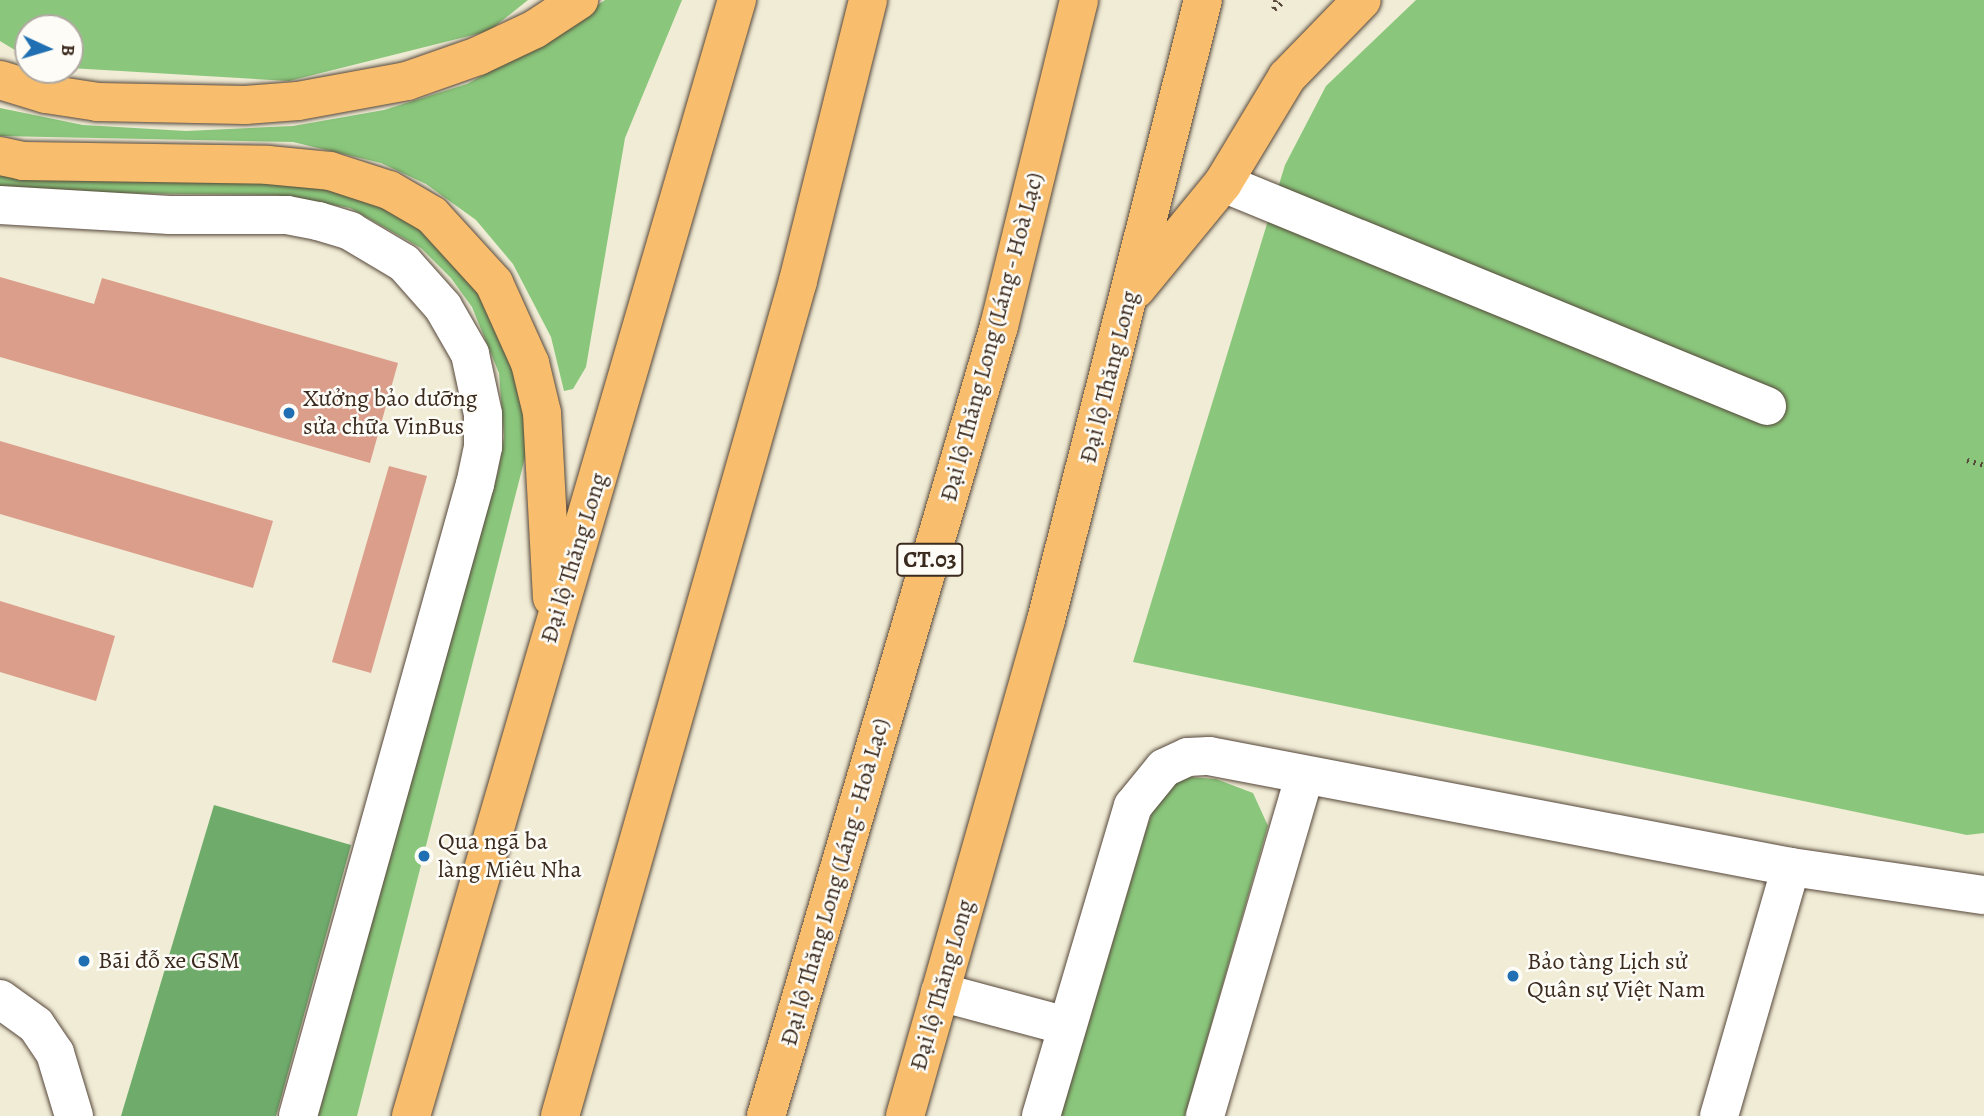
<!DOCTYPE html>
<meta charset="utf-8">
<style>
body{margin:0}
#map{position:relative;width:1984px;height:1116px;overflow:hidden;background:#f1ecd6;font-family:Alegreya,serif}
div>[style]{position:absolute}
.green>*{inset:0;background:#8ac77c}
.forest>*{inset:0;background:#6fac6c}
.building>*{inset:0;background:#da9e8b}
.path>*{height:4.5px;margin-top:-2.25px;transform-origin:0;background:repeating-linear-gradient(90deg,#56473a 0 2px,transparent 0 7px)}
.roads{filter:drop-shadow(0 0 2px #56473a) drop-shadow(0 0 2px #56473a)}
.minor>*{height:38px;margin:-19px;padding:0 19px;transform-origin:19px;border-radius:19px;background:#fff}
.major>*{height:38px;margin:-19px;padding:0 19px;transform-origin:19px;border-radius:19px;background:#f9be6d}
.highway>*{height:38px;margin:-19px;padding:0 19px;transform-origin:19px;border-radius:19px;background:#f9be6d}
.dots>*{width:19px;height:19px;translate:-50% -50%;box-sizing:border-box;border:4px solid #fdfcf7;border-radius:50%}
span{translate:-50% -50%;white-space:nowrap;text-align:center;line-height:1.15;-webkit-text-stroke:5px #fdfcf7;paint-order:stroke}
.shield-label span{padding:2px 5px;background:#fdfcf7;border:2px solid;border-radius:5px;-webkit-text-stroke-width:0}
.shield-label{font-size:23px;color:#3b2a1e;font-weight:700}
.street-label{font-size:24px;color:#3b2a1e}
.poi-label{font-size:24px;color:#3b2a1e}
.left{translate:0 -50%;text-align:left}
.north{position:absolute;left:14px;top:14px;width:70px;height:70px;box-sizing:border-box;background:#fdfcf7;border:2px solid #afa8a0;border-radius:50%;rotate:94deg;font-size:19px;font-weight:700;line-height:28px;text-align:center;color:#3b2a1e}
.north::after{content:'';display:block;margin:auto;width:24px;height:32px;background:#1f6fb2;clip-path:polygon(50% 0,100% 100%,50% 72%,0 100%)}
</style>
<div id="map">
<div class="green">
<i style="clip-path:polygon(0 0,528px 0,489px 31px,289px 81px,70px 68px,70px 28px,28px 28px,28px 58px,0 41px)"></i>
<i style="clip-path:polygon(605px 0,682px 0,625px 138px,586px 367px,573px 389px,564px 391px,551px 337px,513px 264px,476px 220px,426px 184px,381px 163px,293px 142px,0 136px,0 108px,83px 125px,186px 131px,293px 126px,384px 110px,467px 84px,541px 43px)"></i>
<i style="clip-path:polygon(1416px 0,1984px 0,1984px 833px,1967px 835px,1133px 662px,1285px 165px,1326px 86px)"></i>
<i style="clip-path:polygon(0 175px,319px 182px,407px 214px,477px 281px,519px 360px,529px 442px,357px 1116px,318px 1116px,498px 472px,504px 437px,499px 373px,472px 307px,451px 278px,421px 248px,350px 208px,276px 195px,0 192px)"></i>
<i style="clip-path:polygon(1188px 777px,1216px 779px,1253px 793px,1268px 826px,1185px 1116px,1061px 1116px,1147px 827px,1158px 797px,1174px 781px)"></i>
</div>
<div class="forest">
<i style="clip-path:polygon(214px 805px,351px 845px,276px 1116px,121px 1116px)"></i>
</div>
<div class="building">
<i style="clip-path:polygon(0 277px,94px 304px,102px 278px,398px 363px,370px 463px,0 357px)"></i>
<i style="clip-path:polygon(0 441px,273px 521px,253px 588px,0 514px)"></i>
<i style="clip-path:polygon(389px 466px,427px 476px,371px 673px,332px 662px)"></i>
<i style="clip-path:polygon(0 601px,115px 636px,96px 701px,0 672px)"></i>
</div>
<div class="path">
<i style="left:1276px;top:0;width:9px;rotate:103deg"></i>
<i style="left:1274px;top:9px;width:14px;rotate:-39deg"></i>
<i style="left:1967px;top:460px;width:18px;rotate:16deg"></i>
</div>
<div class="roads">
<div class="minor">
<i style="left:1223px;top:183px;width:588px;rotate:22.29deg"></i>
<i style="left:0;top:205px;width:170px;rotate:3.4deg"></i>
<i style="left:170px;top:215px;width:117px"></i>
<i style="left:287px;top:215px;width:32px;rotate:11deg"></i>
<i style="left:318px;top:221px;width:34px;rotate:17deg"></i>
<i style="left:350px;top:231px;width:63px;rotate:30.7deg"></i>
<i style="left:404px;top:263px;width:59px;rotate:48.4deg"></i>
<i style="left:443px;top:307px;width:54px;rotate:60.1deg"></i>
<i style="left:470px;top:354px;width:61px;rotate:77.8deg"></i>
<i style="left:483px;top:414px;width:33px;rotate:90deg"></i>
<i style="left:483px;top:447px;width:38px;rotate:102deg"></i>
<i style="left:475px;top:484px;width:656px;rotate:105.65deg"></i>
<i style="left:940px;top:992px;width:131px;rotate:15deg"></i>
<i style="left:0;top:999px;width:44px;rotate:35.8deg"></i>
<i style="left:36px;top:1025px;width:34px;rotate:56deg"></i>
<i style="left:55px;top:1053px;width:66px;rotate:73.2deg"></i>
<i style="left:1041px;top:1116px;width:323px;rotate:-73.5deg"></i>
<i style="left:1133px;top:806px;width:49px;rotate:-50.8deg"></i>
<i style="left:1164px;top:768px;width:26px;rotate:-25deg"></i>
<i style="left:1188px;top:757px;width:21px;rotate:-3deg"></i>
<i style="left:1209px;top:756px;width:592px;rotate:10.8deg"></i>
<i style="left:1791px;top:867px;width:195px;rotate:8.3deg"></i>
<i style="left:1205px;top:1116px;width:355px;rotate:-73.7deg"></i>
<i style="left:1719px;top:1116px;width:259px;rotate:-73.9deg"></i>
</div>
<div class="major">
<i style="left:0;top:80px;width:48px;rotate:16.9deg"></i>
<i style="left:46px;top:94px;width:53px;rotate:8.7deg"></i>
<i style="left:98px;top:102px;width:147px;rotate:1.2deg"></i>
<i style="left:245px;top:105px;width:53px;rotate:-4.3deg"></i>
<i style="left:298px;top:101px;width:111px;rotate:-10.4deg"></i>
<i style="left:407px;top:81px;width:75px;rotate:-19.4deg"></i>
<i style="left:478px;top:56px;width:63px;rotate:-25.3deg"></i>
<i style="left:535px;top:29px;width:53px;rotate:-33.4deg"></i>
<i style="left:0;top:156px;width:24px;rotate:12deg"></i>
<i style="left:23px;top:161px;width:245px;rotate:0.9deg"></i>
<i style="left:268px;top:165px;width:62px;rotate:5.5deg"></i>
<i style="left:330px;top:171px;width:62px;rotate:17.9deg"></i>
<i style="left:389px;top:190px;width:50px;rotate:30.2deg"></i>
<i style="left:432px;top:215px;width:92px;rotate:47.6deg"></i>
<i style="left:494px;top:283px;width:88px;rotate:65.8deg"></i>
<i style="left:530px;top:363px;width:51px;rotate:76.5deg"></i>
<i style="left:542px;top:413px;width:185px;rotate:86.9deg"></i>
<i style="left:1136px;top:289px;width:137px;rotate:-50.6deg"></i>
<i style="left:1223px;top:183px;width:124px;rotate:-58.9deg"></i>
<i style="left:1287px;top:77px;width:107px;rotate:-45.8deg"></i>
<i style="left:411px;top:1116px;width:1163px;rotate:-73.72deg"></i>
<i style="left:905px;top:1116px;width:516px;rotate:-74.13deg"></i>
<i style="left:1046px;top:620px;width:640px;rotate:-75.79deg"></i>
</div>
<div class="highway">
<i style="left:560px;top:1116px;width:868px;rotate:-74.09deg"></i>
<i style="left:798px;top:281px;width:290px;rotate:-76deg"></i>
<i style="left:766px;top:1116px;width:824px;rotate:-73.57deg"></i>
<i style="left:999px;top:326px;width:336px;rotate:-76.2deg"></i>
</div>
</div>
<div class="dots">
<i style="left:289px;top:413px;background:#1f6fb2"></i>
<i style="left:424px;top:856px;background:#1f6fb2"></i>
<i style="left:84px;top:961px;background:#1f6fb2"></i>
<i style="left:1513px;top:976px;background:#1f6fb2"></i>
</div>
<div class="shield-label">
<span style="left:930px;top:560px">CT.03</span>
</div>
<div class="street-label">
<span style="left:992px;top:337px;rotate:-75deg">Đại lộ Thăng Long (Láng - Hoà Lạc)</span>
<span style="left:1109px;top:377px;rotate:-76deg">Đại lộ Thăng Long</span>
<span style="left:574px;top:558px;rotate:-73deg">Đại lộ Thăng Long</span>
<span style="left:835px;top:882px;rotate:-74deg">Đại lộ Thăng Long (Láng - Hoà Lạc)</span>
<span style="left:942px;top:985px;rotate:-74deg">Đại lộ Thăng Long</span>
</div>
<div class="poi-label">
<span class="left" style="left:303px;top:413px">Xưởng bảo dưỡng<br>sửa chữa VinBus</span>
<span class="left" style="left:438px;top:856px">Qua ngã ba<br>làng Miêu Nha</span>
<span class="left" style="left:98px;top:961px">Bãi đỗ xe GSM</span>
<span class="left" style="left:1527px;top:976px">Bảo tàng Lịch sử<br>Quân sự Việt Nam</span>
</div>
<div class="north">B</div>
</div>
